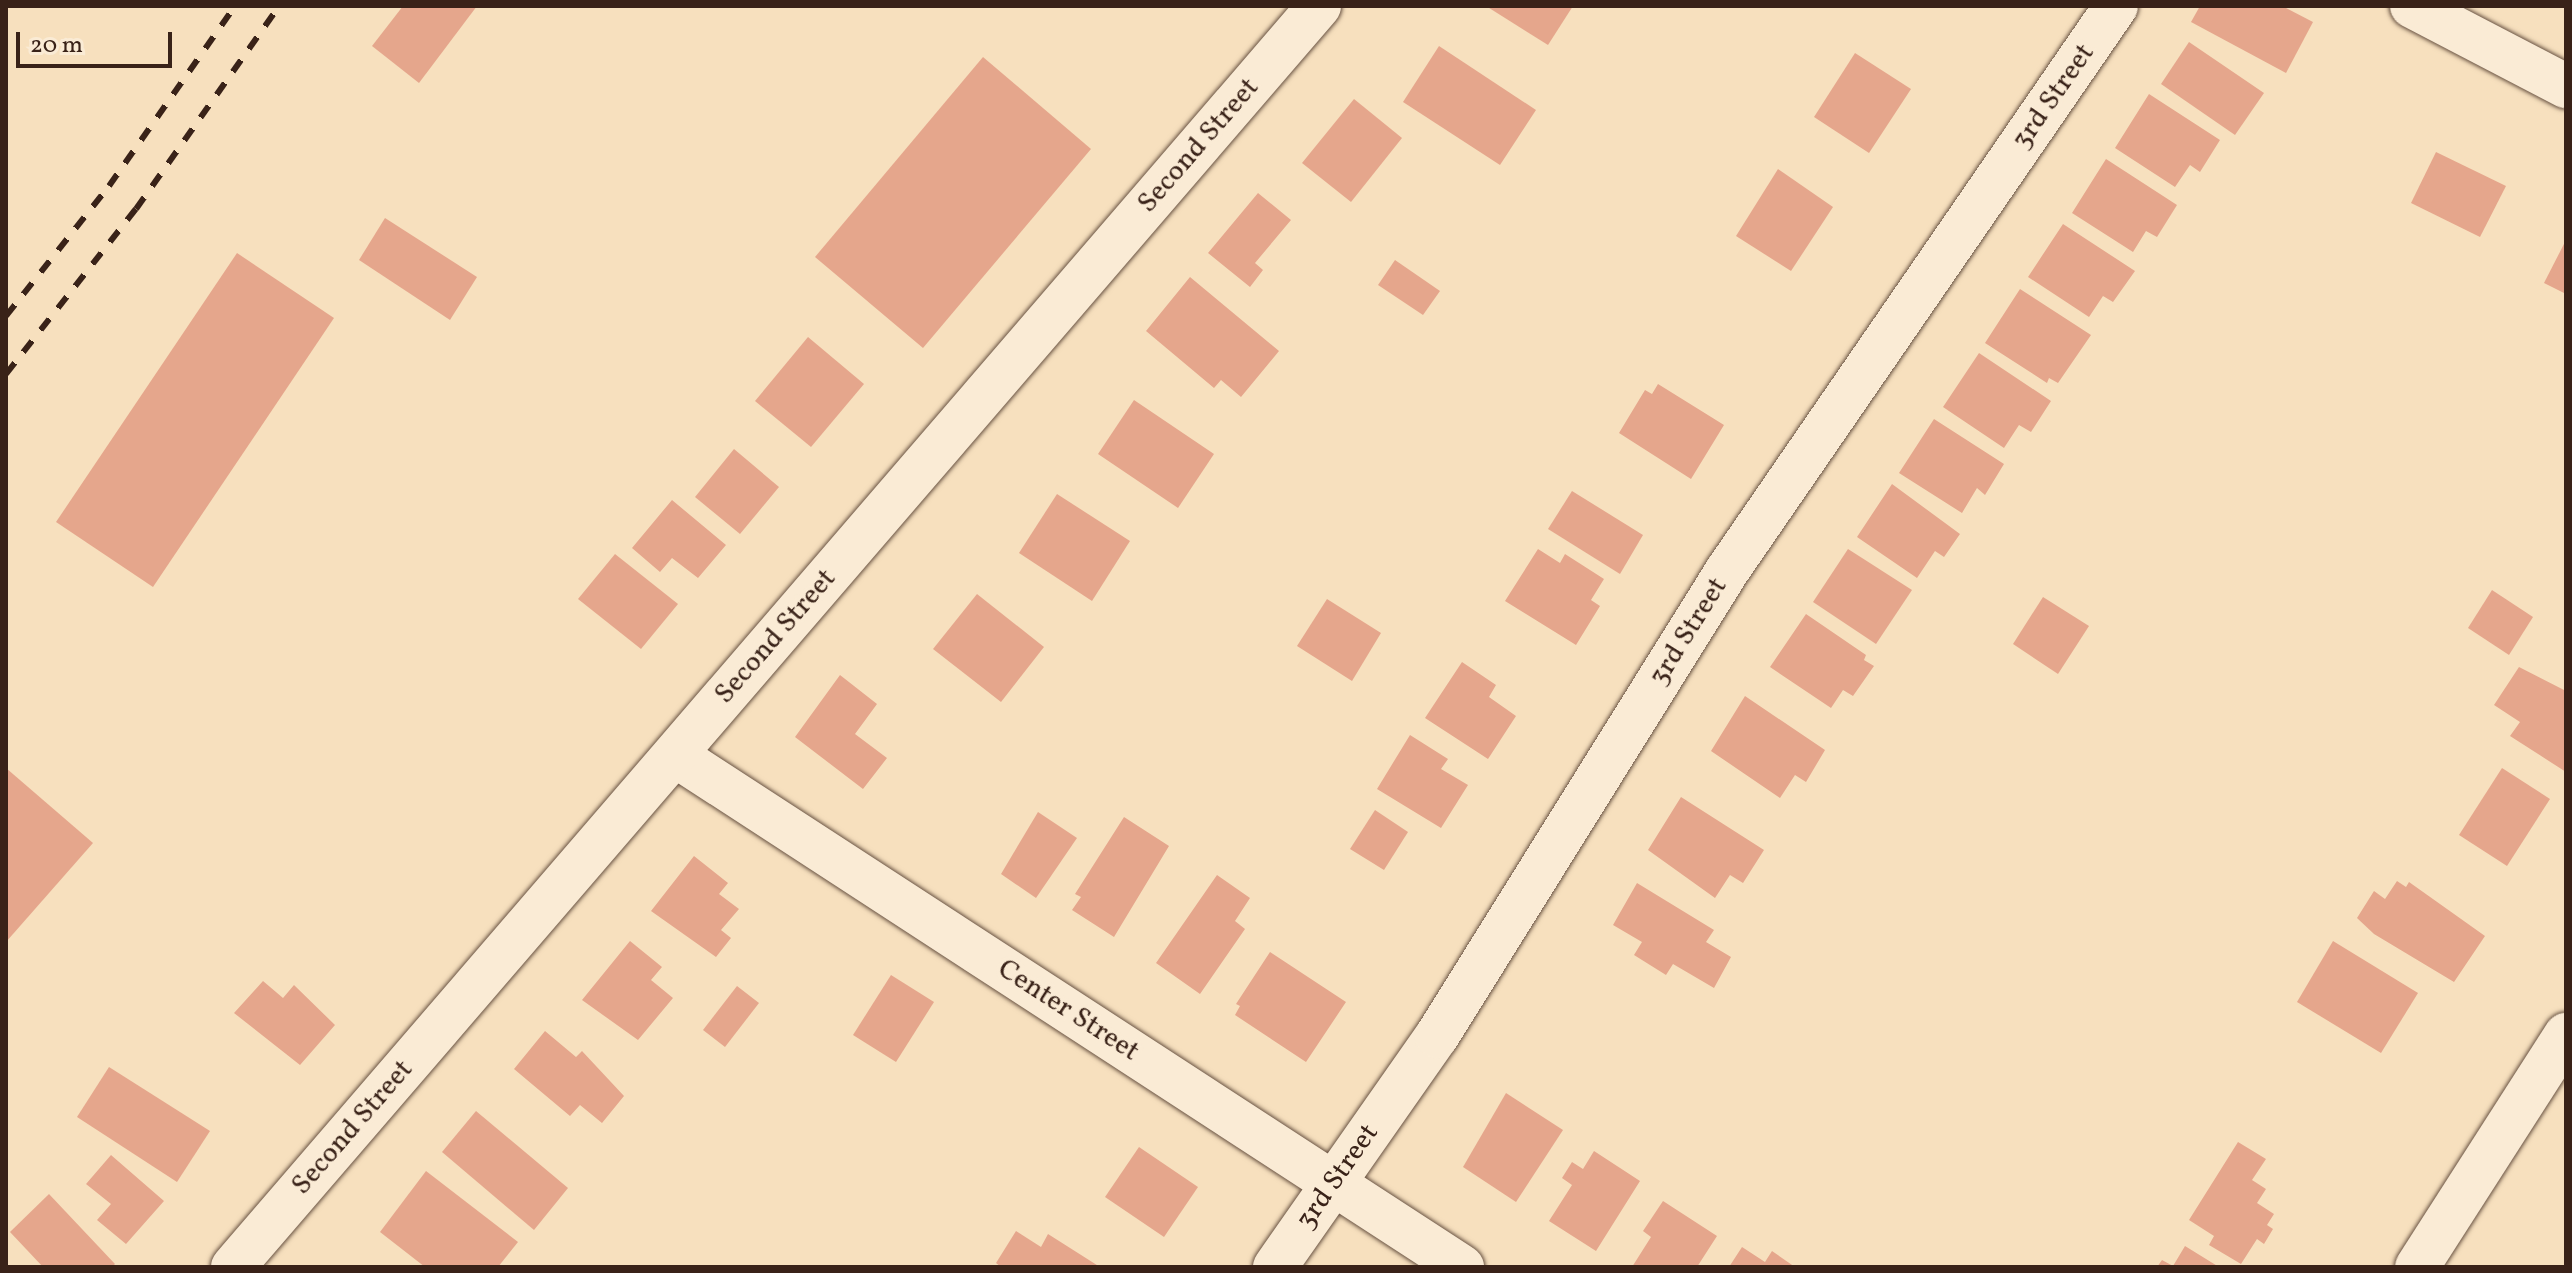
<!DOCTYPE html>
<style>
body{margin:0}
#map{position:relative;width:2572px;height:1273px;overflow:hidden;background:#f7e0be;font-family:Vollkorn,serif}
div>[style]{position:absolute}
.building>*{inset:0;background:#e5a68c}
.roads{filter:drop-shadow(0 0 2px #685242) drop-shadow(0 0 2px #685242)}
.minor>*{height:44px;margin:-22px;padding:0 22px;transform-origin:22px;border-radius:22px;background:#faebd5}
.rail>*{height:6px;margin-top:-3px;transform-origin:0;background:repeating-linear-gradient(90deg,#392218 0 14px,transparent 0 28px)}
span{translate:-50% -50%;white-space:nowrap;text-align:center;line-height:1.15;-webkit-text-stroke:8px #faebd5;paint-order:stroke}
.street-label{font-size:28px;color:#392218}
.frame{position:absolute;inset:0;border:8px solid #392218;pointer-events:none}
.scale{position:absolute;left:16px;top:32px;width:156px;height:36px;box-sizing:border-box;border:4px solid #392218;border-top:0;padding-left:10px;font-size:24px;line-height:28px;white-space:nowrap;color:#392218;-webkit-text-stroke:6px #faebd5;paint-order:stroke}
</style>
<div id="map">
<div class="building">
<i style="clip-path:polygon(403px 6px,477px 6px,419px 83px,372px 46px)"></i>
<i style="clip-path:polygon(1486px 6px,1573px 6px,1548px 45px)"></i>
<i style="clip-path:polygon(2200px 6px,2282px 6px,2313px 22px,2286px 73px,2191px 22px)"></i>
<i style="clip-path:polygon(2189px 42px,2264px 93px,2235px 135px,2161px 84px)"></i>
<i style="clip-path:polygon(1439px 46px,1536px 110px,1500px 165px,1403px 102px)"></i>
<i style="clip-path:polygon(1855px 53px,1911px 89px,1869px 153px,1814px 117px)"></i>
<i style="clip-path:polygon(983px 57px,1091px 149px,923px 348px,815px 257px)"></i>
<i style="clip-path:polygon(2149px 94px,2220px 140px,2200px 172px,2190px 165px,2175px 187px,2115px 148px)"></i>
<i style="clip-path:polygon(1354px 99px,1402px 138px,1351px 202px,1302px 163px)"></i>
<i style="clip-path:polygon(2436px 152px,2506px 186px,2480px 237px,2411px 203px)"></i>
<i style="clip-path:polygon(2106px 159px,2177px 205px,2157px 237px,2146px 231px,2133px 252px,2072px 213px)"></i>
<i style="clip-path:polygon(1778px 169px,1833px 207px,1791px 271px,1736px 236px)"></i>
<i style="clip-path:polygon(1258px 193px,1291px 220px,1255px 263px,1263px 270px,1250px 287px,1208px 253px)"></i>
<i style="clip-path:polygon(385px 218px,477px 277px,450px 320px,359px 260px)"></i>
<i style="clip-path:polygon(2063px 224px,2135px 271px,2113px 302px,2103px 296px,2089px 317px,2028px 277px)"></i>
<i style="clip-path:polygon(2566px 240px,2566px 294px,2544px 283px)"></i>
<i style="clip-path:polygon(237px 253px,334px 318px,153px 587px,56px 522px)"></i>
<i style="clip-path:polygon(1395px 260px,1440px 291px,1423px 315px,1378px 285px)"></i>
<i style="clip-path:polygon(1190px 277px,1279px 351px,1241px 397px,1221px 380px,1214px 388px,1146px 331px)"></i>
<i style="clip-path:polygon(2020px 289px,2091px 335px,2058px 383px,2049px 378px,2047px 383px,1985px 343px)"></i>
<i style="clip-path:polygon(808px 337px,864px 384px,811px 447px,755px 401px)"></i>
<i style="clip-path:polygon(1979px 353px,2051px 401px,2031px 432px,2019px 425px,2004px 448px,1943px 407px)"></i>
<i style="clip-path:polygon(1658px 384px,1724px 425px,1691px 479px,1619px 433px,1645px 390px,1652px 394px)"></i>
<i style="clip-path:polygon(1134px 400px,1214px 454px,1178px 508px,1098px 454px)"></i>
<i style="clip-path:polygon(1934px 419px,2004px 464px,1985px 495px,1977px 488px,1962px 513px,1899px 473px)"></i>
<i style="clip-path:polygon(734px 449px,779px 487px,740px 534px,695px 497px)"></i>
<i style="clip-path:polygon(1892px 484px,1960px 534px,1944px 557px,1935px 551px,1917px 578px,1857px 537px)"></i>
<i style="clip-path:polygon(1572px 491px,1643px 535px,1620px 574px,1548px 529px)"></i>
<i style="clip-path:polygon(1057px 494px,1130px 541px,1092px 601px,1019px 553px)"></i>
<i style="clip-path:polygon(672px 500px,726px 545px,698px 578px,672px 558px,660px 572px,632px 548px)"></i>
<i style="clip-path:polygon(1538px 549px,1560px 563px,1565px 554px,1604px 579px,1591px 600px,1600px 606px,1576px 645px,1505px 601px)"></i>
<i style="clip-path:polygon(1848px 549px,1912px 590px,1876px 644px,1813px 602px)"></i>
<i style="clip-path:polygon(615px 554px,678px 604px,641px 649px,578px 599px)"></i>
<i style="clip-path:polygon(2492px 590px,2533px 617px,2509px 655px,2468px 628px)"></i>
<i style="clip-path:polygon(977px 594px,1044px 647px,1001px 702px,933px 649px)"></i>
<i style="clip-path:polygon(2043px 597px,2089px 626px,2058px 674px,2013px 644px)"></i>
<i style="clip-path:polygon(1327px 599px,1381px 633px,1352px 681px,1297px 646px)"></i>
<i style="clip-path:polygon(1806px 614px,1866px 655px,1864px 660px,1874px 666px,1853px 696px,1843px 690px,1831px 708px,1770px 667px)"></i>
<i style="clip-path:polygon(1462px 662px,1496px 685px,1489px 697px,1516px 716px,1488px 759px,1425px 718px)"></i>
<i style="clip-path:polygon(2519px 667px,2566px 691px,2566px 772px,2510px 736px,2520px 722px,2494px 705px)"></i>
<i style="clip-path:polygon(840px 675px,877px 704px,855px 734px,887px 758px,863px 789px,795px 737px)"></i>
<i style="clip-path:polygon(1745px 696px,1825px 750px,1806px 782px,1795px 775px,1780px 798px,1711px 751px)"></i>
<i style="clip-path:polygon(1410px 735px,1448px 759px,1441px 769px,1468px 785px,1441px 828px,1377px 789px)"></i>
<i style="clip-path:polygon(6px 768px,93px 843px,6px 942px)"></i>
<i style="clip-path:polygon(2502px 768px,2550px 799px,2507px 866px,2459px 835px)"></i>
<i style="clip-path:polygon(1681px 797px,1764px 850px,1743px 883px,1730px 875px,1715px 898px,1648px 850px)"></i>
<i style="clip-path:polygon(1375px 810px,1408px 832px,1384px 870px,1350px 849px)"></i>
<i style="clip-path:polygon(1038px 812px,1077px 838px,1036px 898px,1001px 874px)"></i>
<i style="clip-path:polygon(1124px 817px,1169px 846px,1114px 937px,1072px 910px,1081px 897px,1075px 894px)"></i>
<i style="clip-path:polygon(694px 856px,728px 883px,719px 894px,739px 909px,721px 930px,731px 938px,716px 957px,651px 911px)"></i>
<i style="clip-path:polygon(1217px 875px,1250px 898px,1235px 921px,1245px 929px,1200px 994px,1156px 963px)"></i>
<i style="clip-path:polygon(2397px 881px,2406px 887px,2409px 882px,2485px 936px,2454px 982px,2374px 934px,2357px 918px,2374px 891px,2385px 899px)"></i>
<i style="clip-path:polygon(1637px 883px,1714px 930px,1706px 942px,1731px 957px,1714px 988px,1673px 964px,1666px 975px,1634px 955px,1642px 942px,1613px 925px)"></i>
<i style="clip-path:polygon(630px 941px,662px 967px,651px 980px,673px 998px,638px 1040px,582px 1000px)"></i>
<i style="clip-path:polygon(2333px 941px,2418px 993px,2381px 1053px,2297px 1002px)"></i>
<i style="clip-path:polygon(1270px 952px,1346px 1002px,1306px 1062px,1235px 1015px,1240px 1006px,1236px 1004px)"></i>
<i style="clip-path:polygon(891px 975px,934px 1002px,896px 1062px,853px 1035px)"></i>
<i style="clip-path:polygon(263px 981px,283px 998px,294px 985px,335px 1025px,300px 1065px,234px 1013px)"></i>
<i style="clip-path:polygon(737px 986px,759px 1003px,725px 1047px,703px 1030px)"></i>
<i style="clip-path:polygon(545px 1031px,576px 1057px,582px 1051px,624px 1096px,602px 1123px,580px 1105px,570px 1116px,514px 1069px)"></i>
<i style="clip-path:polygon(109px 1067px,210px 1131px,177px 1182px,77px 1117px)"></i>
<i style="clip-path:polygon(1506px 1093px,1563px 1130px,1516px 1202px,1463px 1167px)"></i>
<i style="clip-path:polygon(476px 1111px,568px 1188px,534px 1230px,442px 1152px)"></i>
<i style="clip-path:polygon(2238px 1142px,2266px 1159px,2252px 1180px,2266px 1189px,2257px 1203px,2274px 1214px,2267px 1225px,2273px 1229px,2264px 1244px,2257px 1239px,2241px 1264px,2209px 1245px,2214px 1236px,2189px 1220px)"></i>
<i style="clip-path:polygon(1139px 1147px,1198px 1187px,1164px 1237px,1105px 1197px)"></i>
<i style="clip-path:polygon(1594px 1151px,1640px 1181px,1596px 1251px,1549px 1221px,1572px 1185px,1562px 1178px,1572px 1162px,1583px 1169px)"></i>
<i style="clip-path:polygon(111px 1155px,164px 1201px,126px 1244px,97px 1220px,111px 1204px,86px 1184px)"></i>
<i style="clip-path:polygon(426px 1171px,518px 1242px,498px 1267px,425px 1267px,380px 1232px)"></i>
<i style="clip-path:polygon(49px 1194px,115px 1264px,112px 1267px,43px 1267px,10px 1232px)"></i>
<i style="clip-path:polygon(1663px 1201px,1717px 1236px,1697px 1267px,1632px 1267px,1651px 1237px,1643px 1231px)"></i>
<i style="clip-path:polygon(1016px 1231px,1041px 1247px,1048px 1234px,1100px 1267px,1001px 1267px,996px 1263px)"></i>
<i style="clip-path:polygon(2185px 1246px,2219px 1267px,2157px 1267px,2162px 1260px,2173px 1266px)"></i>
<i style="clip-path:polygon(1742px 1247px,1765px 1262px,1772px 1251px,1795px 1267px,1729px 1267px)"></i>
</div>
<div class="roads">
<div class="minor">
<i style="left:2412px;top:6px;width:174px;rotate:27.5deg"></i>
<i style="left:675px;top:755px;width:939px;rotate:33.05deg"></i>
<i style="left:233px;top:1267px;width:1664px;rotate:-49.26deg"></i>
<i style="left:1275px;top:1267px;width:282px;rotate:-55deg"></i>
<i style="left:1437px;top:1036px;width:548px;rotate:-58.05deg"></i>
<i style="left:1727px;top:571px;width:686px;rotate:-55.45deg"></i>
<i style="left:2417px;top:1267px;width:276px;rotate:-57.3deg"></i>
</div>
</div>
<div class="rail">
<i style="left:6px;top:316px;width:166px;rotate:-51.6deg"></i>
<i style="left:109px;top:186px;width:220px;rotate:-55deg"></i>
<i style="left:6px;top:374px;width:210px;rotate:-51.8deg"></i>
<i style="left:136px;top:209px;width:248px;rotate:-54.8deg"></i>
</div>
<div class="street-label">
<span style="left:2054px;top:97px;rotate:-55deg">3rd Street</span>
<span style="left:1199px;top:146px;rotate:-49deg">Second Street</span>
<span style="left:1689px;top:632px;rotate:-58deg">3rd Street</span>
<span style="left:776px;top:637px;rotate:-49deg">Second Street</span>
<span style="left:1068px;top:1011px;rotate:33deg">Center Street</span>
<span style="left:353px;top:1128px;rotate:-49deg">Second Street</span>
<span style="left:1338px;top:1177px;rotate:-55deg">3rd Street</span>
</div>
<div class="frame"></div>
<div class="scale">20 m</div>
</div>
